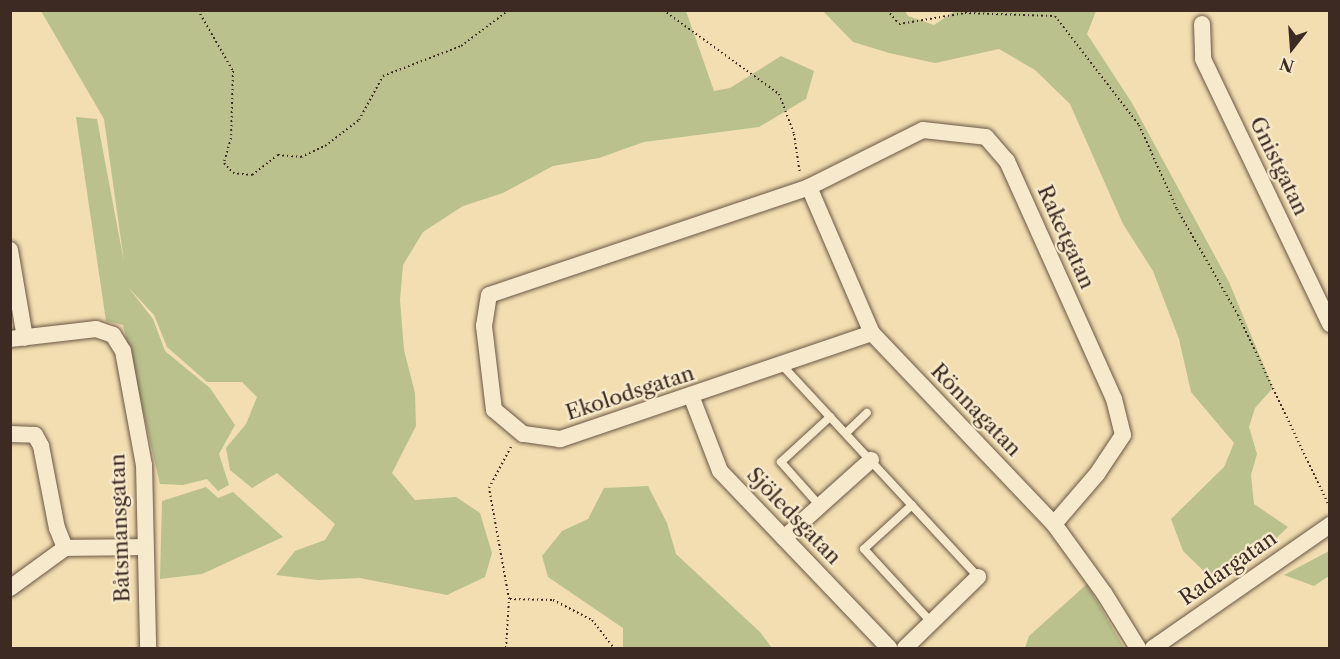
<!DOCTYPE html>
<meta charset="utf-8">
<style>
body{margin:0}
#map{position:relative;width:1340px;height:659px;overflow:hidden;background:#f2deb0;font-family:"Libre Caslon Text",serif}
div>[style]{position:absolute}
.green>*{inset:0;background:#bac18c}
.path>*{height:2px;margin-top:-1px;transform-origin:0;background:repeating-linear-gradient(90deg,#3d2a22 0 1.5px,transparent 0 4.5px)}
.roads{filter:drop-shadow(0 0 2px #6a5746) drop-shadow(0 0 2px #6a5746)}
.service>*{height:8px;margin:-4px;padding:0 4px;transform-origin:4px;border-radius:4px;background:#f7eacc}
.minor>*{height:16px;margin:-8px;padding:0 8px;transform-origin:8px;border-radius:8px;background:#f7eacc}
span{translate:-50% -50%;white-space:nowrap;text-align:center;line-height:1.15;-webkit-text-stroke:4.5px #f7eacc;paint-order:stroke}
.street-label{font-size:21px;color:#3d2a22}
.frame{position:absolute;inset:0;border:12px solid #3d2a22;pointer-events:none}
.north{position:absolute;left:1262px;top:18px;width:60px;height:60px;-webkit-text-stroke:4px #f7eacc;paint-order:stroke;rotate:197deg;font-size:16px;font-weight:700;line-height:24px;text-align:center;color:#3d2a22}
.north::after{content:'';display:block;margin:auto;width:21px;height:27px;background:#3d2a22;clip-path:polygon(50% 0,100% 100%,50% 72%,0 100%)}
</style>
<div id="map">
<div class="green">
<i style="clip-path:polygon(41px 11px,686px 11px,714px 91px,730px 88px,781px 56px,814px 71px,806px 99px,759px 127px,644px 142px,599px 158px,553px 166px,503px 193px,463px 206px,423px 232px,403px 265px,400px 300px,404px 350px,415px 393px,416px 426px,392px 473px,415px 500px,456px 497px,480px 513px,492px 553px,485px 577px,447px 595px,360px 578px,318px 580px,276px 575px,295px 551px,325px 540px,335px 524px,277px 473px,252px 488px,230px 470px,226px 448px,246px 424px,257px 397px,242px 382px,207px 382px,167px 347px,154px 315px,128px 287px,153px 319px,165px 351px,210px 388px,235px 425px,219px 454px,229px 485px,218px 491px,207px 479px,183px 485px,160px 484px,123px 325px,106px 321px,76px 117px,97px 119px,124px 262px,104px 119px)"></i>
<i style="clip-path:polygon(823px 11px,905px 11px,908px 16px,934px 25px,955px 11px,1096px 11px,1087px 34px,1132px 103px,1229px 282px,1273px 388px,1255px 408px,1249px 427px,1257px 454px,1251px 475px,1254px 504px,1288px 527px,1249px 564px,1212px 579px,1183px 551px,1171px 519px,1224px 467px,1234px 443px,1191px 392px,1179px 339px,1153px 271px,1123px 224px,1070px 104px,1035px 70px,999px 49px,935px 63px,889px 53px,853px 42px)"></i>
<i style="clip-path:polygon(648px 486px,667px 523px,676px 554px,760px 632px,772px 648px,623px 648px,623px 628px,548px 577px,542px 556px,562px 531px,588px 519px,604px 488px)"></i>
<i style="clip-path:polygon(206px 487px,218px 498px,233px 492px,283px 537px,202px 574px,160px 579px,162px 501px)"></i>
<i style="clip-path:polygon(1329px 551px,1329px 576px,1314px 586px,1284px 575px)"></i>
<i style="clip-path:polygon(1087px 584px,1124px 648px,1025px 648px,1029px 636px)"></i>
</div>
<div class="path">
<i style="left:198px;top:10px;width:70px;rotate:60.2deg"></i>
<i style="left:233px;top:71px;width:67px;rotate:91.7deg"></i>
<i style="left:231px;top:138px;width:26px;rotate:106deg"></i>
<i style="left:224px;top:163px;width:13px;rotate:48deg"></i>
<i style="left:233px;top:173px;width:19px;rotate:6deg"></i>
<i style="left:252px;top:175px;width:33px;rotate:-38deg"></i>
<i style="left:278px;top:155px;width:23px;rotate:5deg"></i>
<i style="left:301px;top:157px;width:26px;rotate:-25deg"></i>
<i style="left:325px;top:146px;width:43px;rotate:-37.4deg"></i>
<i style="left:359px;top:120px;width:50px;rotate:-61.4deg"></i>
<i style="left:383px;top:76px;width:84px;rotate:-21deg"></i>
<i style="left:461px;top:46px;width:60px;rotate:-36.9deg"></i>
<i style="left:663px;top:10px;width:143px;rotate:35.9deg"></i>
<i style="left:779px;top:94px;width:43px;rotate:69.4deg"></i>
<i style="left:794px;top:134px;width:40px;rotate:81.5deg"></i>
<i style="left:887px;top:10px;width:18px;rotate:49deg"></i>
<i style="left:899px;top:24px;width:67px;rotate:-9.5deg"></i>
<i style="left:965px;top:13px;width:90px;rotate:1.9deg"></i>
<i style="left:1055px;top:16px;width:138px;rotate:52.4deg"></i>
<i style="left:1139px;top:125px;width:92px;rotate:65.7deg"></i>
<i style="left:1177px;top:209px;width:122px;rotate:60.1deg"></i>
<i style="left:1238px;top:315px;width:214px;rotate:64.5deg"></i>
<i style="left:510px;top:599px;width:43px;rotate:1.3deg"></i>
<i style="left:553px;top:600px;width:44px;rotate:27.1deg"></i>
<i style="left:592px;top:620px;width:36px;rotate:52deg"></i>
<i style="left:506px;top:648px;width:49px;rotate:-86.5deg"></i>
<i style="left:509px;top:599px;width:113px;rotate:-100.2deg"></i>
<i style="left:489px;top:488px;width:49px;rotate:-61.9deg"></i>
</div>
<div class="roads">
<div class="service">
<i style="left:781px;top:364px;width:290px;rotate:47.2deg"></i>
<i style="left:846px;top:433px;width:29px;rotate:-44deg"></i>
<i style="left:912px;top:505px;width:65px;rotate:137.5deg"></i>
<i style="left:864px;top:549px;width:100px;rotate:47.4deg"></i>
<i style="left:820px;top:506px;width:59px;rotate:-131.6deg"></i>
<i style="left:781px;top:462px;width:67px;rotate:-42.6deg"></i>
</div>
<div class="minor">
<i style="left:1202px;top:24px;width:35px;rotate:88deg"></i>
<i style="left:1203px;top:59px;width:294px;rotate:64.4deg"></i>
<i style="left:809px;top:187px;width:159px;rotate:66.7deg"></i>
<i style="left:872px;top:333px;width:264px;rotate:46.4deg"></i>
<i style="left:1054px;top:524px;width:85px;rotate:54.1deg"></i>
<i style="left:1104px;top:593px;width:65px;rotate:58.3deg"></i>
<i style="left:10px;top:250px;width:89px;rotate:80.3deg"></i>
<i style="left:872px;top:333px;width:330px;rotate:161.2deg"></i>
<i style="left:560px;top:439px;width:37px;rotate:-172deg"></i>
<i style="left:523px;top:434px;width:38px;rotate:-140deg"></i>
<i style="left:494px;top:410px;width:85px;rotate:-96.8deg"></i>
<i style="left:484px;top:326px;width:31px;rotate:-81deg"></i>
<i style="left:489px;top:295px;width:338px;rotate:-18.6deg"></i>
<i style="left:809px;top:187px;width:127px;rotate:-26.6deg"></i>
<i style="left:923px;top:130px;width:63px;rotate:6.3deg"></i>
<i style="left:986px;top:137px;width:32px;rotate:49deg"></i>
<i style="left:1007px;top:161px;width:261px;rotate:65.8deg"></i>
<i style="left:1114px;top:399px;width:37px;rotate:76deg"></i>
<i style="left:1123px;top:435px;width:47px;rotate:123.7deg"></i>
<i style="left:1097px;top:474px;width:66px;rotate:130.7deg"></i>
<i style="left:10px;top:339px;width:87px;rotate:-6.6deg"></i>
<i style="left:96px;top:329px;width:18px;rotate:19deg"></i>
<i style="left:113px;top:335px;width:19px;rotate:58deg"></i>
<i style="left:123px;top:351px;width:116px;rotate:79.6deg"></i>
<i style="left:144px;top:465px;width:183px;rotate:88.7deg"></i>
<i style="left:692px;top:398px;width:78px;rotate:69deg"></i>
<i style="left:720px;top:471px;width:245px;rotate:46.3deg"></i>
<i style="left:10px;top:434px;width:25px;rotate:2deg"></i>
<i style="left:35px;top:435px;width:13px;rotate:61deg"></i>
<i style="left:41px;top:446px;width:84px;rotate:79deg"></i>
<i style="left:57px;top:528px;width:22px;rotate:68deg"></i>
<i style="left:784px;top:538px;width:117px;rotate:-41.9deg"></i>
<i style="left:10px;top:588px;width:68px;rotate:-36deg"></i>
<i style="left:65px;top:548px;width:80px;rotate:-0.7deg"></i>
<i style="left:905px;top:648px;width:102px;rotate:-44.2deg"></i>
<i style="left:1153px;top:648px;width:216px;rotate:-34.8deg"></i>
</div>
</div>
<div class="street-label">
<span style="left:1279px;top:166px;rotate:64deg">Gnistgatan</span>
<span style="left:1066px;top:237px;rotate:66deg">Raketgatan</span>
<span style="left:630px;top:393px;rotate:-18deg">Ekolodsgatan</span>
<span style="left:976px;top:410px;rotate:46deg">Rönnagatan</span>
<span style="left:794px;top:516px;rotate:46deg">Sjöledsgatan</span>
<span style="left:120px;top:528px;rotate:-92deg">Båtsmansgatan</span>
<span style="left:1228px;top:568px;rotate:-35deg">Radargatan</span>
</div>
<div class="frame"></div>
<div class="north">N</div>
</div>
